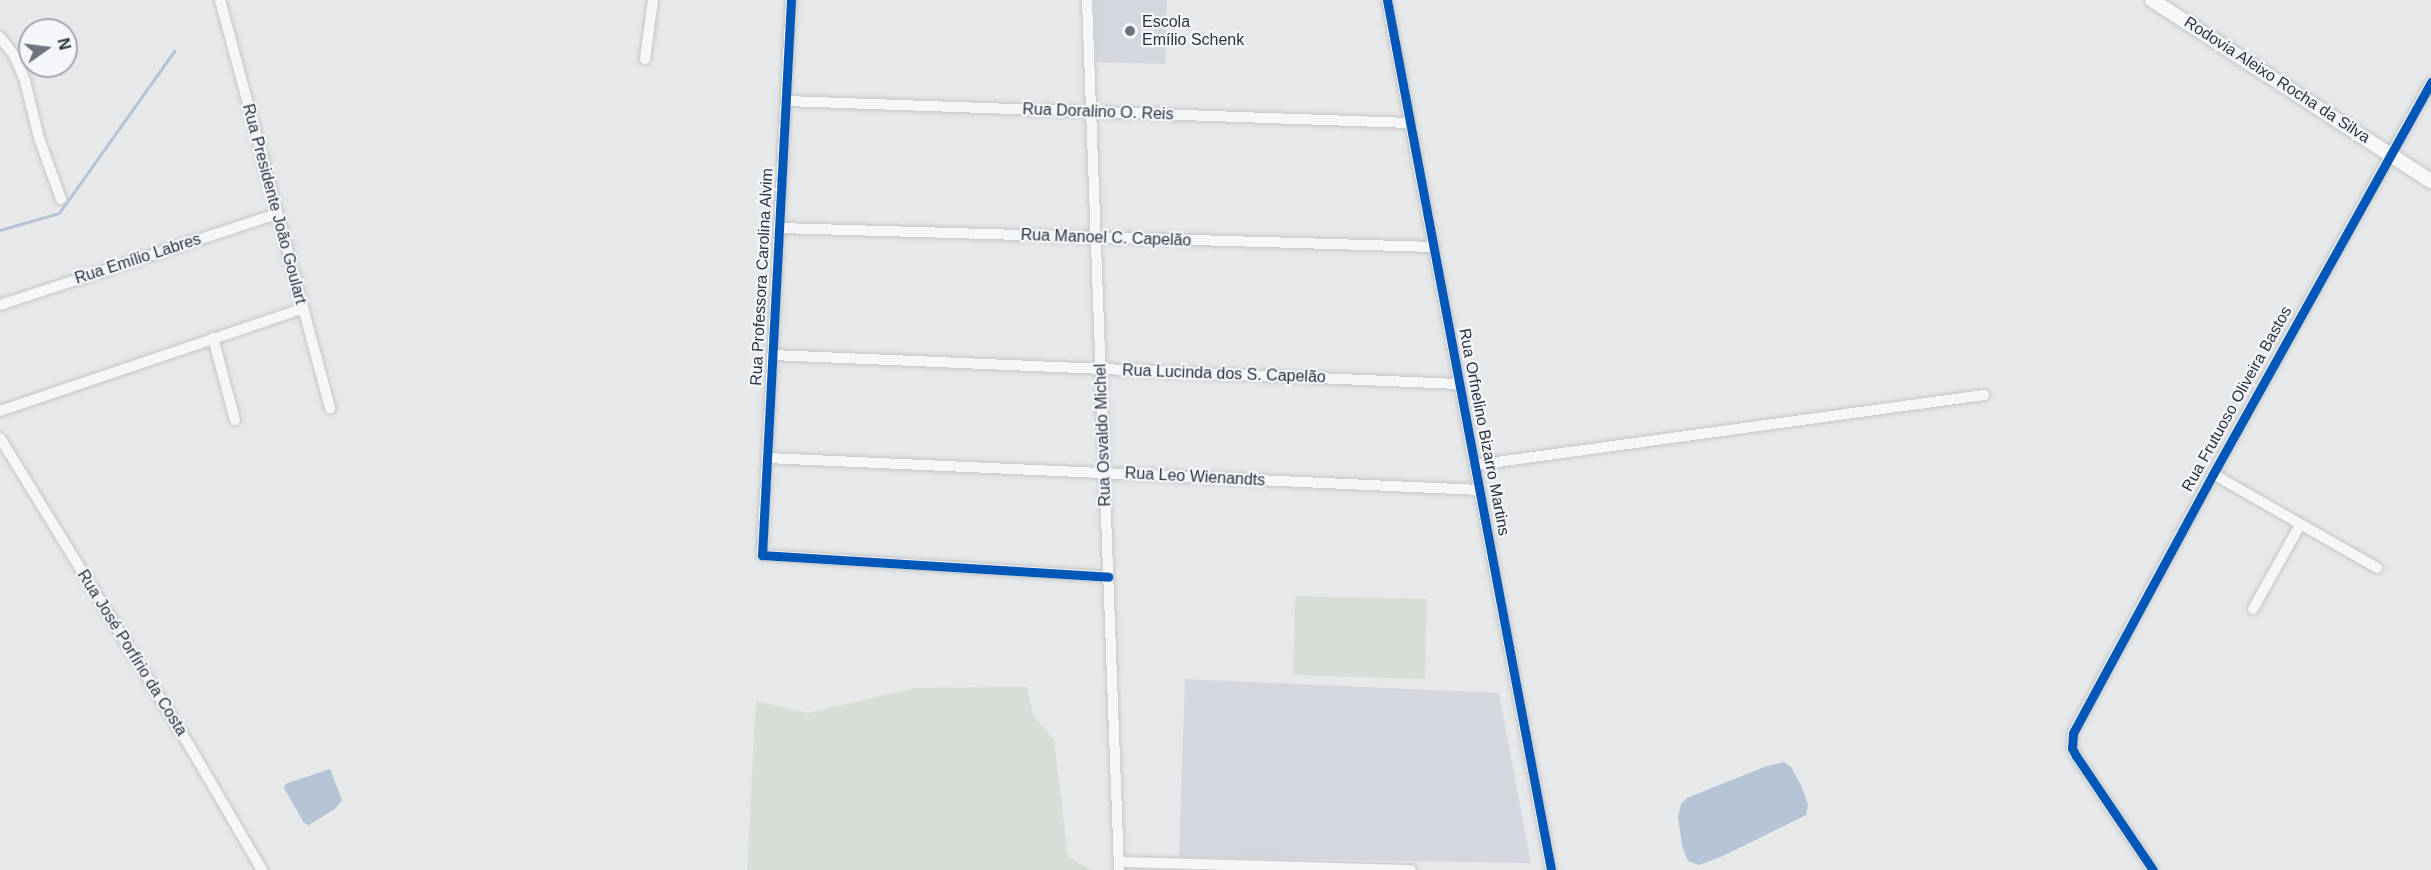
<!DOCTYPE html>
<meta charset="utf-8">
<style>
body{margin:0}
#map{position:relative;width:2431px;height:870px;overflow:hidden;background:#e6e8ea;font-family:Helvetica,sans-serif}
div>[style]{position:absolute}
.built>*{inset:0;background:#d4d7dd}
.green>*{inset:0;background:#d6ded6}
.water>*{inset:0;background:#b4c4d5}
.stream>*{height:3px;margin:-1.5px;padding:0 1.5px;transform-origin:1.5px;border-radius:1.5px;background:#b4c4d5}
.roads{filter:drop-shadow(0 0 2px #c4c6c8) drop-shadow(0 0 2px #c4c6c8)}
.minor>*{height:10px;margin:-5px;padding:0 5px;transform-origin:5px;border-radius:5px;background:#f5f6f7}
.major>*{height:14px;margin:-7px;padding:0 7px;transform-origin:7px;border-radius:7px;background:#f8f8f8}
.cycleway>*{height:9px;margin:-4.5px;padding:0 4.5px;transform-origin:4.5px;border-radius:4.5px;background:#0057b8}
.dots>*{width:16px;height:16px;translate:-50% -50%;box-sizing:border-box;border:3px solid #f4f6f9;border-radius:50%}
span{translate:-50% -50%;white-space:nowrap;text-align:center;line-height:1.15;-webkit-text-stroke:4.5px #f4f6f9;paint-order:stroke}
.poi-label{font-size:16px;color:#2b3445}
.left{translate:0 -50%;text-align:left}
.street-label{font-size:16px;color:#2b3445}
.north{position:absolute;left:18px;top:18px;width:60px;height:60px;box-sizing:border-box;background:#f4f6f9;border:2px solid #a4a8b1;border-radius:50%;rotate:76deg;font-size:16px;font-weight:700;line-height:24px;text-align:center;color:#2b3445}
.north::after{content:'';display:block;margin:auto;width:21px;height:27px;background:#6c737f;clip-path:polygon(50% 0,100% 100%,50% 72%,0 100%)}
</style>
<div id="map">
<div class="built">
<i style="clip-path:polygon(1094px 0,1167px 0,1165px 64px,1096px 62px)"></i>
<i style="clip-path:polygon(1185px 679px,1499px 693px,1531px 863px,1179px 857px)"></i>
</div>
<div class="green">
<i style="clip-path:polygon(1295px 596px,1427px 599px,1425px 679px,1293px 675px)"></i>
<i style="clip-path:polygon(1027px 687px,1033px 715px,1054px 740px,1068px 857px,1092px 870px,747px 870px,756px 701px,808px 713px,915px 688px)"></i>
</div>
<div class="water">
<i style="clip-path:polygon(1784px 762px,1791px 767px,1802px 787px,1808px 805px,1806px 815px,1723px 856px,1699px 865px,1688px 861px,1682px 846px,1678px 816px,1681px 804px,1687px 798px,1764px 767px)"></i>
<i style="clip-path:polygon(330px 769px,342px 800px,336px 808px,309px 825px,304px 823px,284px 788px,285px 784px)"></i>
</div>
<div class="stream">
<i style="left:0;top:230px;width:61px;rotate:-16.1deg"></i>
<i style="left:59px;top:213px;width:199px;rotate:-54.6deg"></i>
</div>
<div class="roads">
<div class="minor">
<i style="left:220px;top:0;width:423px;rotate:74.9deg"></i>
<i style="left:791px;top:0;width:556px;rotate:92.99deg"></i>
<i style="left:762px;top:555px;width:347px;rotate:3.6deg"></i>
<i style="left:1087px;top:0;width:871px;rotate:87.89deg"></i>
<i style="left:1387px;top:0;width:885px;rotate:79.32deg"></i>
<i style="left:0;top:37px;width:25px;rotate:53deg"></i>
<i style="left:15px;top:57px;width:26px;rotate:67deg"></i>
<i style="left:25px;top:81px;width:59px;rotate:76.2deg"></i>
<i style="left:39px;top:138px;width:65px;rotate:70.2deg"></i>
<i style="left:645px;top:59px;width:60px;rotate:-82.3deg"></i>
<i style="left:786px;top:101px;width:624px;rotate:2.02deg"></i>
<i style="left:779px;top:228px;width:655px;rotate:1.66deg"></i>
<i style="left:0;top:305px;width:291px;rotate:-18.2deg"></i>
<i style="left:213px;top:338px;width:85px;rotate:75deg"></i>
<i style="left:772px;top:355px;width:688px;rotate:2.42deg"></i>
<i style="left:0;top:411px;width:319px;rotate:-18.7deg"></i>
<i style="left:0;top:438px;width:361px;rotate:58.4deg"></i>
<i style="left:189px;top:745px;width:145px;rotate:59.7deg"></i>
<i style="left:767px;top:458px;width:713px;rotate:2.57deg"></i>
<i style="left:1475px;top:465px;width:514px;rotate:-7.83deg"></i>
<i style="left:2213px;top:474px;width:189px;rotate:29.8deg"></i>
<i style="left:2253px;top:609px;width:96px;rotate:-60.8deg"></i>
<i style="left:1119px;top:862px;width:292px;rotate:1.6deg"></i>
<i style="left:2153px;top:870px;width:138px;rotate:-124deg"></i>
<i style="left:2076px;top:756px;width:9px;rotate:-117deg"></i>
<i style="left:2072px;top:748px;width:15px;rotate:-86deg"></i>
<i style="left:2073px;top:733px;width:294px;rotate:-61.6deg"></i>
<i style="left:2213px;top:474px;width:449px;rotate:-60.9deg"></i>
</div>
<div class="major">
<i style="left:2152px;top:0;width:333px;rotate:33deg"></i>
</div>
</div>
<div class="cycleway">
<i style="left:791px;top:0;width:556px;rotate:92.99deg"></i>
<i style="left:762px;top:555px;width:347px;rotate:3.6deg"></i>
<i style="left:1387px;top:0;width:885px;rotate:79.32deg"></i>
<i style="left:2153px;top:870px;width:138px;rotate:-124deg"></i>
<i style="left:2076px;top:756px;width:9px;rotate:-117deg"></i>
<i style="left:2072px;top:748px;width:15px;rotate:-86deg"></i>
<i style="left:2073px;top:733px;width:294px;rotate:-61.6deg"></i>
<i style="left:2213px;top:474px;width:449px;rotate:-60.9deg"></i>
</div>
<div class="dots">
<i style="left:1130px;top:31px;background:#6c737f"></i>
</div>
<div class="poi-label">
<span class="left" style="left:1142px;top:31px">Escola<br>Emílio Schenk</span>
</div>
<div class="street-label">
<span style="left:2277px;top:80px;rotate:33deg">Rodovia Aleixo Rocha da Silva</span>
<span style="left:1098px;top:112px;rotate:2deg">Rua Doralino O. Reis</span>
<span style="left:274px;top:204px;rotate:75deg">Rua Presidente João Goulart</span>
<span style="left:1106px;top:238px;rotate:2deg">Rua Manoel C. Capelão</span>
<span style="left:138px;top:259px;rotate:-18deg">Rua Emílio Labres</span>
<span style="left:762px;top:277px;rotate:-87deg">Rua Professora Carolina Alvim</span>
<span style="left:1224px;top:374px;rotate:2deg">Rua Lucinda dos S. Capelão</span>
<span style="left:2237px;top:399px;rotate:-61deg">Rua Frutuoso Oliveira Bastos</span>
<span style="left:1484px;top:432px;rotate:79deg">Rua Orfnelino Bizarro Martins</span>
<span style="left:1103px;top:435px;rotate:-92deg">Rua Osvaldo Michel</span>
<span style="left:1195px;top:477px;rotate:3deg">Rua Leo Wienandts</span>
<span style="left:132px;top:653px;rotate:58deg">Rua José Porfírio da Costa</span>
</div>
<div class="north">N</div>
</div>
